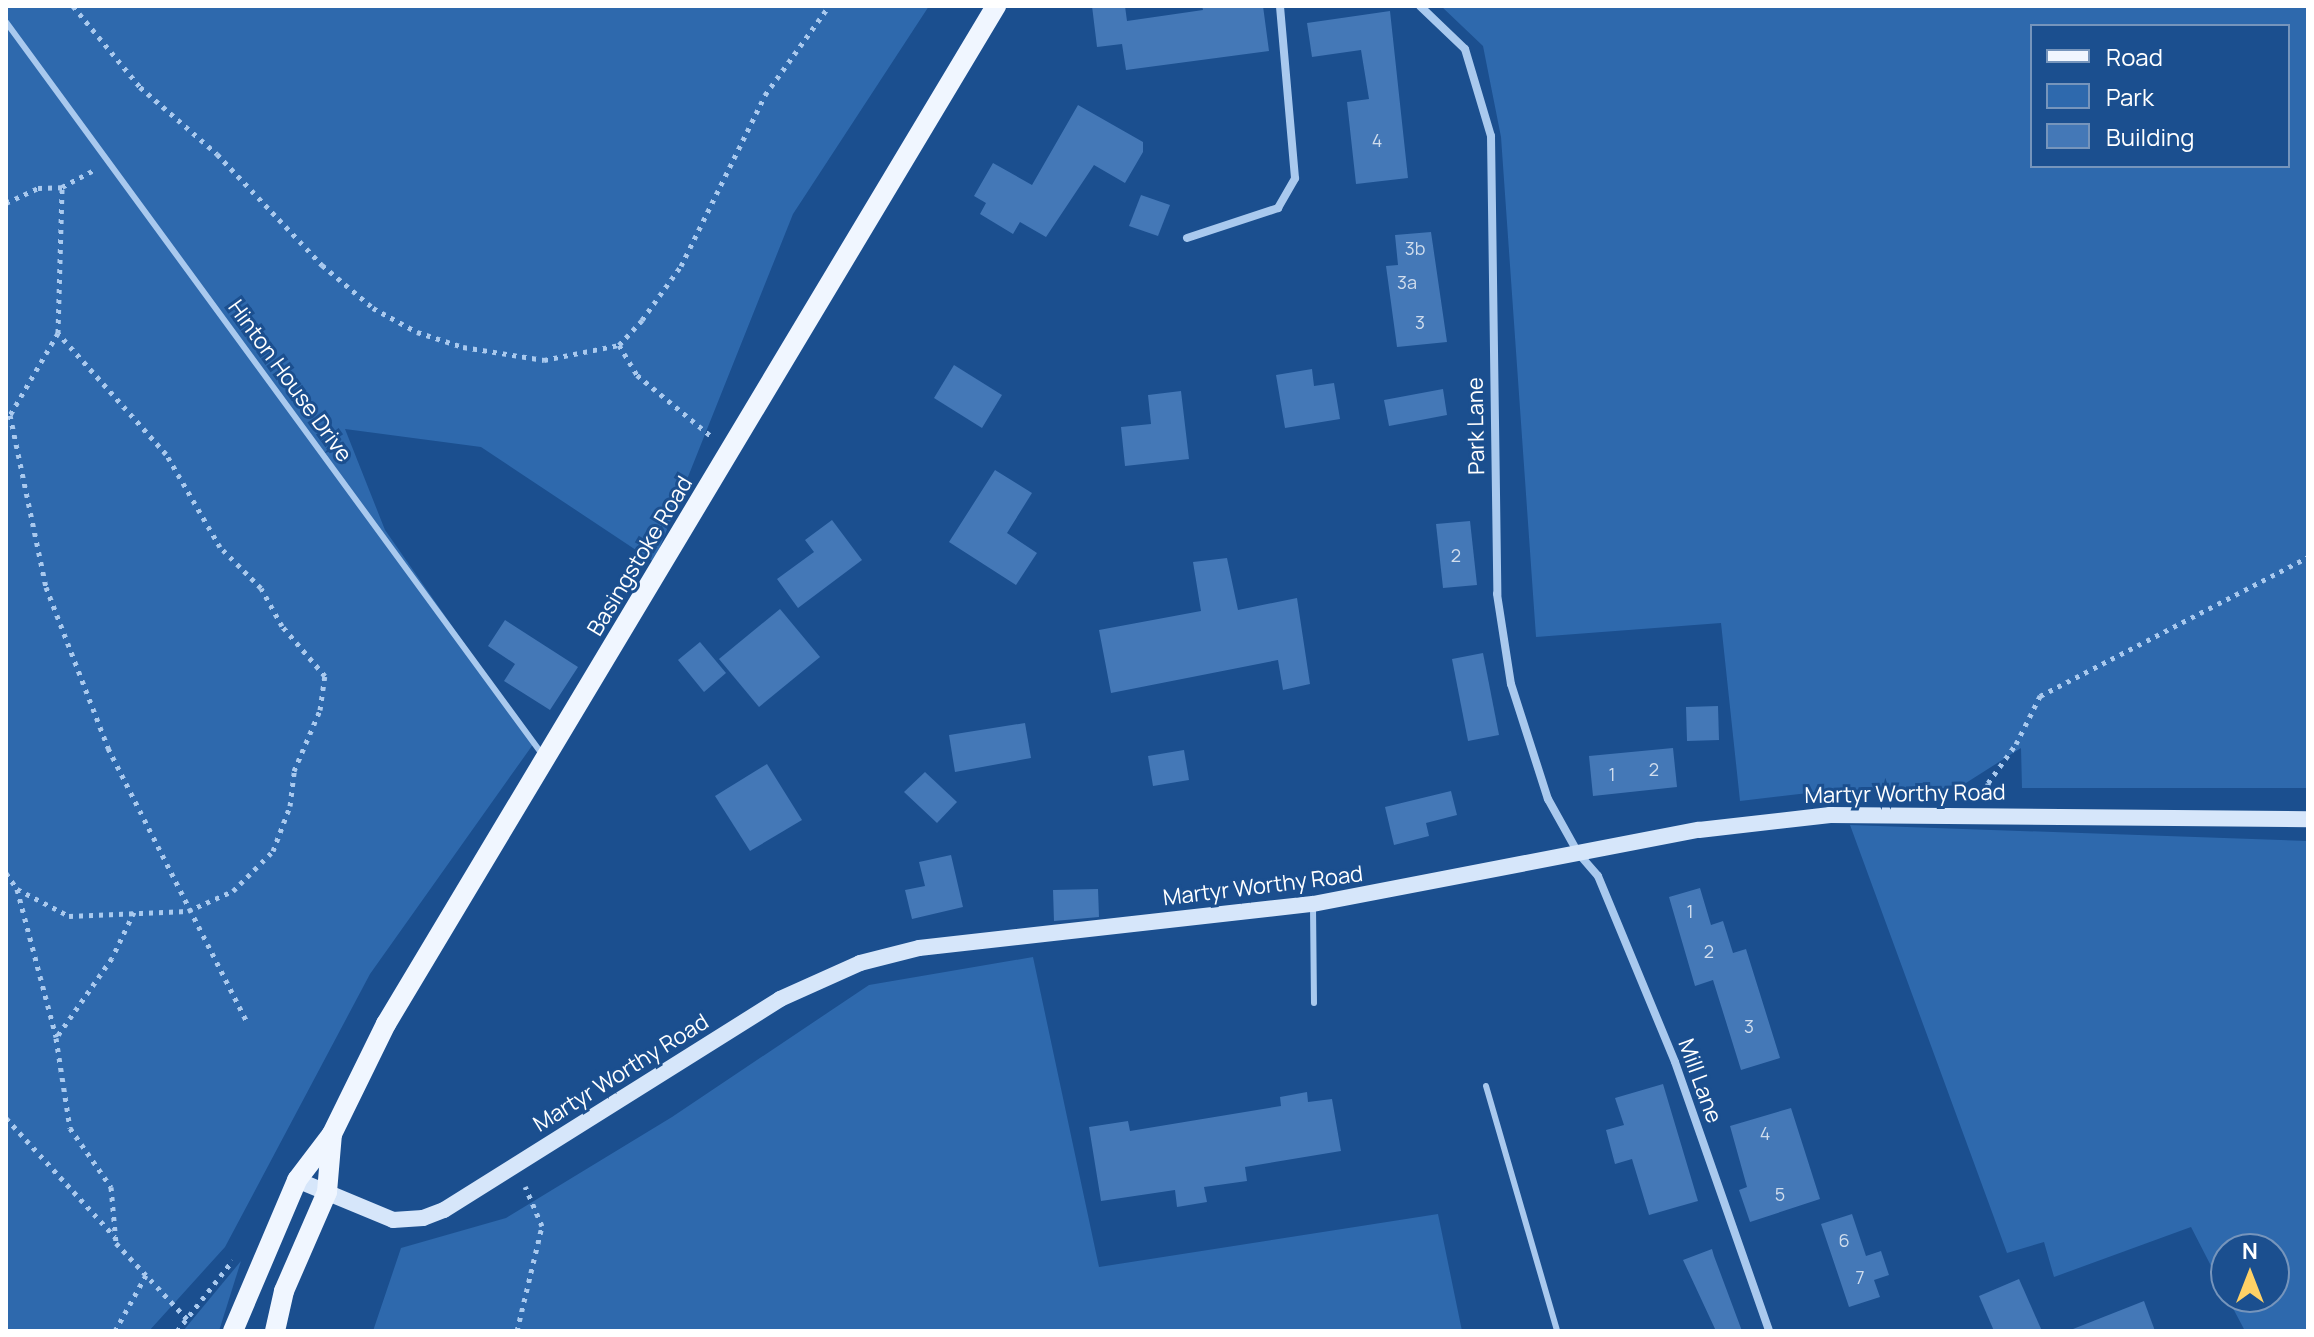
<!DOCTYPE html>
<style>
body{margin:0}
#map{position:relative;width:2314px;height:1337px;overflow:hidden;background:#1b4f8f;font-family:Manrope,sans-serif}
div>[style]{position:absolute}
.green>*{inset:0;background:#2e69ad}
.building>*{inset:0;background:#4478b7}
.path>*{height:5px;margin-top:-2.5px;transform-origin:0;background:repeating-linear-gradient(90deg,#a9c9ee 0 4px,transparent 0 10px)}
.service>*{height:6px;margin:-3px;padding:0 3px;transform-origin:3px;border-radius:3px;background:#a9c9ee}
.minor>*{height:8px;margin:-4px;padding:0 4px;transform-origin:4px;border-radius:4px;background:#a9c9ee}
.secondary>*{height:16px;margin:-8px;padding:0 8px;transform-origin:8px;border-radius:8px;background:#d6e6fa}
.primary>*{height:20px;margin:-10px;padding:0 10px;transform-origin:10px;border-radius:10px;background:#f0f6ff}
span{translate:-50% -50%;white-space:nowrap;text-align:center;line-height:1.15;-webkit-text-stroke:6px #1b4f8f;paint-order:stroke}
.number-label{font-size:18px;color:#d0dded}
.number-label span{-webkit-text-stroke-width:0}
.street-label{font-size:22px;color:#fff}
.frame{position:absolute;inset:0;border:8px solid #fff;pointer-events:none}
.legend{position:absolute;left:2030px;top:24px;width:260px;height:144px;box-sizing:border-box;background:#1b4f8f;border:2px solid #7695bc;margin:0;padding:10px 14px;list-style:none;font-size:24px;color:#fff}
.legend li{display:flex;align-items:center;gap:16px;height:40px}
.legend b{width:40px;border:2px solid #7695bc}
.north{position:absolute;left:2210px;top:1233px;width:80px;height:80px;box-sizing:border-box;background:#1b4f8f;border:2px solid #7695bc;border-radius:50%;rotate:0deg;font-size:22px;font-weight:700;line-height:32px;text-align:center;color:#fff}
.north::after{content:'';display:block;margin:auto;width:28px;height:36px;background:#ffd166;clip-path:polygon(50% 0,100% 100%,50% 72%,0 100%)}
</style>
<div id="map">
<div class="green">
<i style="clip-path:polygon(6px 6px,929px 6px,793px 214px,654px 562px,481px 447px,345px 429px,385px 530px,534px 743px,370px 974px,225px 1247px,149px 1331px,6px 1331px)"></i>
<i style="clip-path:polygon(evenodd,1441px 6px,2308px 6px,2308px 788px,2022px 788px,2021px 748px,1958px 788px,1834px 790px,1740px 801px,1721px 623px,1536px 637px,1501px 137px,1483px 46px,1441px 6px,2032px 26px,2288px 26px,2288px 166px,2032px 166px,2032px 26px)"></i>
<i style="clip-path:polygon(1850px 825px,2308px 841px,2308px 1331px,2245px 1331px,2227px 1297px,2274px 1297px,2274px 1249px,2226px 1249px,2226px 1295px,2191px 1227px,2054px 1277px,2044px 1242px,2007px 1253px)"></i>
<i style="clip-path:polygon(1033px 957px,1099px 1267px,1438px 1214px,1462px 1331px,373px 1331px,401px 1248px,506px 1218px,672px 1117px,869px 985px)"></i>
<i style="clip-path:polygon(241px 1261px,219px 1331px,183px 1331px)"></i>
</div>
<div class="building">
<i style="clip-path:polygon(1092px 6px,1125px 6px,1127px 21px,1203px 10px,1202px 6px,1263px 6px,1269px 51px,1126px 70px,1122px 44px,1097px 47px)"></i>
<i style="clip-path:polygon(1390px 11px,1408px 178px,1356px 184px,1347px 102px,1369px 99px,1361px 50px,1312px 57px,1307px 23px)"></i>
<i style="clip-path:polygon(1078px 105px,1143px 142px,1143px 152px,1125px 183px,1094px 165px,1046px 237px,1020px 222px,1013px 234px,980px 214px,986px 203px,974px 196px,993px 163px,1032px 185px)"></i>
<i style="clip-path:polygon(1141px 195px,1170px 205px,1158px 236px,1129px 226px)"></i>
<i style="clip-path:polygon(1431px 232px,1447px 342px,1397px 347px,1386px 266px,1398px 265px,1395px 235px)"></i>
<i style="clip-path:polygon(954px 365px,1002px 395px,982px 428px,934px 398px)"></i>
<i style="clip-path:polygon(1312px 369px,1314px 386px,1334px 383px,1340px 419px,1285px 428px,1276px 375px)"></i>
<i style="clip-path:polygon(1443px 389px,1447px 415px,1389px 426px,1384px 400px)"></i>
<i style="clip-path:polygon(1181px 391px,1189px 459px,1125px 466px,1121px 427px,1151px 424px,1148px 395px)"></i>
<i style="clip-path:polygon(995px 470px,1032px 493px,1007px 533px,1037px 553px,1016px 585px,949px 542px)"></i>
<i style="clip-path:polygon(832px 520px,862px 560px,798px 608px,777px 579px,814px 552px,805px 540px)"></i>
<i style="clip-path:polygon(1470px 521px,1477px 585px,1443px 588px,1436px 524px)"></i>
<i style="clip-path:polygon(1227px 558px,1238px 610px,1297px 598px,1310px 684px,1283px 690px,1278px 660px,1111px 693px,1099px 630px,1201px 611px,1193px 562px)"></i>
<i style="clip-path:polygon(780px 609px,820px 657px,759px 707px,719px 659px)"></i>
<i style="clip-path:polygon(505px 620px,578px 667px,550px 710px,504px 681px,515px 664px,488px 646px)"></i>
<i style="clip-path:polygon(700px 642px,726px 673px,704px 692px,678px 660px)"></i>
<i style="clip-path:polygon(1483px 653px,1499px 735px,1468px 741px,1452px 659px)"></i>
<i style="clip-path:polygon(1718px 706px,1719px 740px,1687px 741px,1686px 707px)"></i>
<i style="clip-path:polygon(1025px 723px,1031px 758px,955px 772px,949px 735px)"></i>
<i style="clip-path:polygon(1673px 748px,1677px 787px,1593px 796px,1589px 756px)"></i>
<i style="clip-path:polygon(1184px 750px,1189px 780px,1153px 786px,1148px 756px)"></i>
<i style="clip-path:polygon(767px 764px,802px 820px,750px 851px,715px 796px)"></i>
<i style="clip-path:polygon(925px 772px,957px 802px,937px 823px,904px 792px)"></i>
<i style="clip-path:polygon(1451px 791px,1457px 815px,1426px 823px,1429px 836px,1394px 845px,1385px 807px)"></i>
<i style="clip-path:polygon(951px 855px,963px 907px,912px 919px,905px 890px,925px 886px,919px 862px)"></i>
<i style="clip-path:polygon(1700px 888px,1711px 925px,1723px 921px,1733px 953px,1746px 949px,1780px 1058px,1741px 1070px,1713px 980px,1695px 986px,1669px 897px)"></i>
<i style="clip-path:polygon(1098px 889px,1099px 917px,1054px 921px,1053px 890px)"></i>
<i style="clip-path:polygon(1663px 1084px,1698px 1201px,1649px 1215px,1632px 1159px,1615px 1164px,1606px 1130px,1624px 1125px,1615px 1098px)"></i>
<i style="clip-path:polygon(1307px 1092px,1308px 1102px,1332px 1099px,1341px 1151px,1245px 1167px,1247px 1181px,1204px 1187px,1207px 1202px,1177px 1207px,1175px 1190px,1101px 1201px,1089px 1127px,1128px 1121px,1130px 1131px,1281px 1106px,1280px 1097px)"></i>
<i style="clip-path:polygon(1791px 1108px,1820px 1199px,1750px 1222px,1739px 1190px,1747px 1187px,1730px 1126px)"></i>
<i style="clip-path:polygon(1852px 1214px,1866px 1256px,1881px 1251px,1889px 1275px,1874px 1280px,1880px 1297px,1849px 1307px,1821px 1224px)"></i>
<i style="clip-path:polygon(1712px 1249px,1714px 1256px,1742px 1331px,1716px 1331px,1683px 1260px)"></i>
<i style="clip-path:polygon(2019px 1279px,2042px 1331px,1994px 1331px,1979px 1296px)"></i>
<i style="clip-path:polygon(2144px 1301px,2155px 1331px,2073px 1331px,2073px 1329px)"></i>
</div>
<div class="path">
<i style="left:73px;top:6px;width:105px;rotate:50.4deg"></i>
<i style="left:140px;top:87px;width:102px;rotate:41deg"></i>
<i style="left:217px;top:154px;width:153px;rotate:46.6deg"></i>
<i style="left:322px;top:265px;width:67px;rotate:40.1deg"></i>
<i style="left:373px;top:308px;width:50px;rotate:28.6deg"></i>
<i style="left:417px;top:332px;width:48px;rotate:18.1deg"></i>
<i style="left:463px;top:347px;width:82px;rotate:9.1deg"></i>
<i style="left:544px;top:360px;width:76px;rotate:-11.3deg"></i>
<i style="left:619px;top:345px;width:34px;rotate:-47deg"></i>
<i style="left:642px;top:320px;width:67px;rotate:-54.2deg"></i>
<i style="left:681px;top:266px;width:191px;rotate:-63.8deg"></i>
<i style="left:765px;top:95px;width:110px;rotate:-54.3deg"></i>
<i style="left:6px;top:203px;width:35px;rotate:-25deg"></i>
<i style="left:38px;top:188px;width:24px;rotate:-2deg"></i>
<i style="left:62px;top:187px;width:36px;rotate:-28deg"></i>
<i style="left:58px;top:333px;width:95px;rotate:120.3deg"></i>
<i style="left:10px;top:415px;width:176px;rotate:78.2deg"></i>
<i style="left:46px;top:587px;width:173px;rotate:68.9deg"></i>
<i style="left:108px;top:748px;width:305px;rotate:63.1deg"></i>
<i style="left:619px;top:345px;width:35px;rotate:59deg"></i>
<i style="left:637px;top:375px;width:96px;rotate:39.5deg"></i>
<i style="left:1988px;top:795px;width:12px;rotate:-90deg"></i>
<i style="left:1988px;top:783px;width:48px;rotate:-54.3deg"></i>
<i style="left:2016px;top:744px;width:54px;rotate:-63.4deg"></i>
<i style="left:2040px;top:696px;width:302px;rotate:-27.4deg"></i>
<i style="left:6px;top:873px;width:19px;rotate:55deg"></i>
<i style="left:17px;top:889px;width:59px;rotate:27.4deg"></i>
<i style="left:69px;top:916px;width:119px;rotate:-2.4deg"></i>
<i style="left:188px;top:911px;width:49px;rotate:-24deg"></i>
<i style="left:233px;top:891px;width:57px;rotate:-45deg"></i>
<i style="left:273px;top:851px;width:48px;rotate:-69.3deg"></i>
<i style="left:290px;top:806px;width:35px;rotate:-83deg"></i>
<i style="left:294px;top:771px;width:66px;rotate:-66.9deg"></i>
<i style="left:320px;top:710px;width:34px;rotate:-82deg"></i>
<i style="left:325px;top:676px;width:66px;rotate:-130.7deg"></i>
<i style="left:282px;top:626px;width:43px;rotate:-118.9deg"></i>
<i style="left:261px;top:588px;width:58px;rotate:-135deg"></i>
<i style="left:220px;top:547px;width:108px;rotate:-120.1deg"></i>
<i style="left:166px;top:454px;width:162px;rotate:-131.8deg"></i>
<i style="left:58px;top:333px;width:146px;rotate:-88.4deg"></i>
<i style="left:17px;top:889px;width:153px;rotate:75.2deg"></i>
<i style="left:134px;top:912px;width:51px;rotate:115.6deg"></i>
<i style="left:112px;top:958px;width:98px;rotate:125deg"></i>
<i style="left:56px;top:1038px;width:91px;rotate:81.2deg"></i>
<i style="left:70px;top:1128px;width:72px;rotate:55.2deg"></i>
<i style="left:111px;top:1187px;width:56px;rotate:84.9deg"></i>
<i style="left:116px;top:1243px;width:104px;rotate:46.9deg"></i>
<i style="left:6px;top:1118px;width:161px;rotate:47.5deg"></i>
<i style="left:115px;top:1331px;width:64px;rotate:-61deg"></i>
<i style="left:177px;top:1331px;width:90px;rotate:-51.7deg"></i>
<i style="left:517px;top:1331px;width:108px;rotate:-76.6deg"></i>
<i style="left:542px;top:1226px;width:43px;rotate:-113deg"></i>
</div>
<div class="service">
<i style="left:6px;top:22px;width:907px;rotate:53.79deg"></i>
<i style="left:1313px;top:907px;width:96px;rotate:89.4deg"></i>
<i style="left:1486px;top:1086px;width:255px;rotate:73.8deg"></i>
</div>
<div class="minor">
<i style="left:1420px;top:6px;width:62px;rotate:43.7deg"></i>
<i style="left:1465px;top:49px;width:91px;rotate:73.4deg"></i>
<i style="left:1491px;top:136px;width:458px;rotate:89.2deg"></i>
<i style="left:1497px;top:594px;width:91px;rotate:81.2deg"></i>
<i style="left:1511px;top:684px;width:121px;rotate:72.2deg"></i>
<i style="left:1548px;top:799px;width:62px;rotate:60.9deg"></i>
<i style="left:1578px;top:853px;width:30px;rotate:49deg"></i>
<i style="left:1598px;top:876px;width:201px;rotate:67.5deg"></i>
<i style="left:1675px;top:1062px;width:285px;rotate:70.7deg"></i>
<i style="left:1187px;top:238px;width:96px;rotate:-18.2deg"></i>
<i style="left:1278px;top:208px;width:34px;rotate:-60deg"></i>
<i style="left:1295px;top:178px;width:173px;rotate:-95deg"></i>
</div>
<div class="secondary">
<i style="left:297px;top:1180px;width:104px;rotate:22.6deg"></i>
<i style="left:393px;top:1220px;width:30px;rotate:-4deg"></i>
<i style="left:423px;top:1218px;width:22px;rotate:-21deg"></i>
<i style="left:444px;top:1210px;width:397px;rotate:-32.1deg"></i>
<i style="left:780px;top:999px;width:88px;rotate:-24.2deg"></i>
<i style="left:860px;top:963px;width:61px;rotate:-14.3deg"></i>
<i style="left:919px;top:948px;width:396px;rotate:-6.4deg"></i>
<i style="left:1313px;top:904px;width:393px;rotate:-10.9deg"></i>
<i style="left:1699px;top:830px;width:132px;rotate:-6.5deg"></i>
<i style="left:1830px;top:815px;width:478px;rotate:0.5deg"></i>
</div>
<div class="primary">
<i style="left:233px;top:1331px;width:164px;rotate:-67deg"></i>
<i style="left:297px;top:1180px;width:58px;rotate:-52.7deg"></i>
<i style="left:332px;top:1134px;width:123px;rotate:-63.9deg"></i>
<i style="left:386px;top:1024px;width:1187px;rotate:-59.07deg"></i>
<i style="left:275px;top:1331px;width:41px;rotate:-77.3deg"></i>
<i style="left:284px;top:1291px;width:108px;rotate:-66.5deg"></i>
<i style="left:327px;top:1192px;width:58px;rotate:-85.1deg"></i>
</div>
<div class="number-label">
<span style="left:1377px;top:140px">4</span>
<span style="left:1415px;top:248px">3b</span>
<span style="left:1407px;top:282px">3a</span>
<span style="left:1420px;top:322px">3</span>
<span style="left:1456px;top:555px">2</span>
<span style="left:1654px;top:769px">2</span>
<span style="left:1612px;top:774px">1</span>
<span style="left:1690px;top:911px">1</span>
<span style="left:1709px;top:951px">2</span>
<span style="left:1749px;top:1026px">3</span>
<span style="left:1765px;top:1133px">4</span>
<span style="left:1780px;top:1194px">5</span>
<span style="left:1844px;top:1240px">6</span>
<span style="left:1860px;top:1277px">7</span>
</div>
<div class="street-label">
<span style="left:290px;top:381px;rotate:54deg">Hinton House Drive</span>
<span style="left:1476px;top:426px;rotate:-91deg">Park Lane</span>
<span style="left:640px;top:556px;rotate:-59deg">Basingstoke Road</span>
<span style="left:1905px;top:794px;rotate:-1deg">Martyr Worthy Road</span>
<span style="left:1263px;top:886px;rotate:-7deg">Martyr Worthy Road</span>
<span style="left:621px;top:1073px;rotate:-32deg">Martyr Worthy Road</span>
<span style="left:1700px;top:1081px;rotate:70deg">Mill Lane</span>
</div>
<div class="frame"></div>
<ul class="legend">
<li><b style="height:10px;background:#f0f6ff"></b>Road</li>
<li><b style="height:22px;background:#2e69ad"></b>Park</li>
<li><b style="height:22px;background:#4478b7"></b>Building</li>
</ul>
<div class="north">N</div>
</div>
